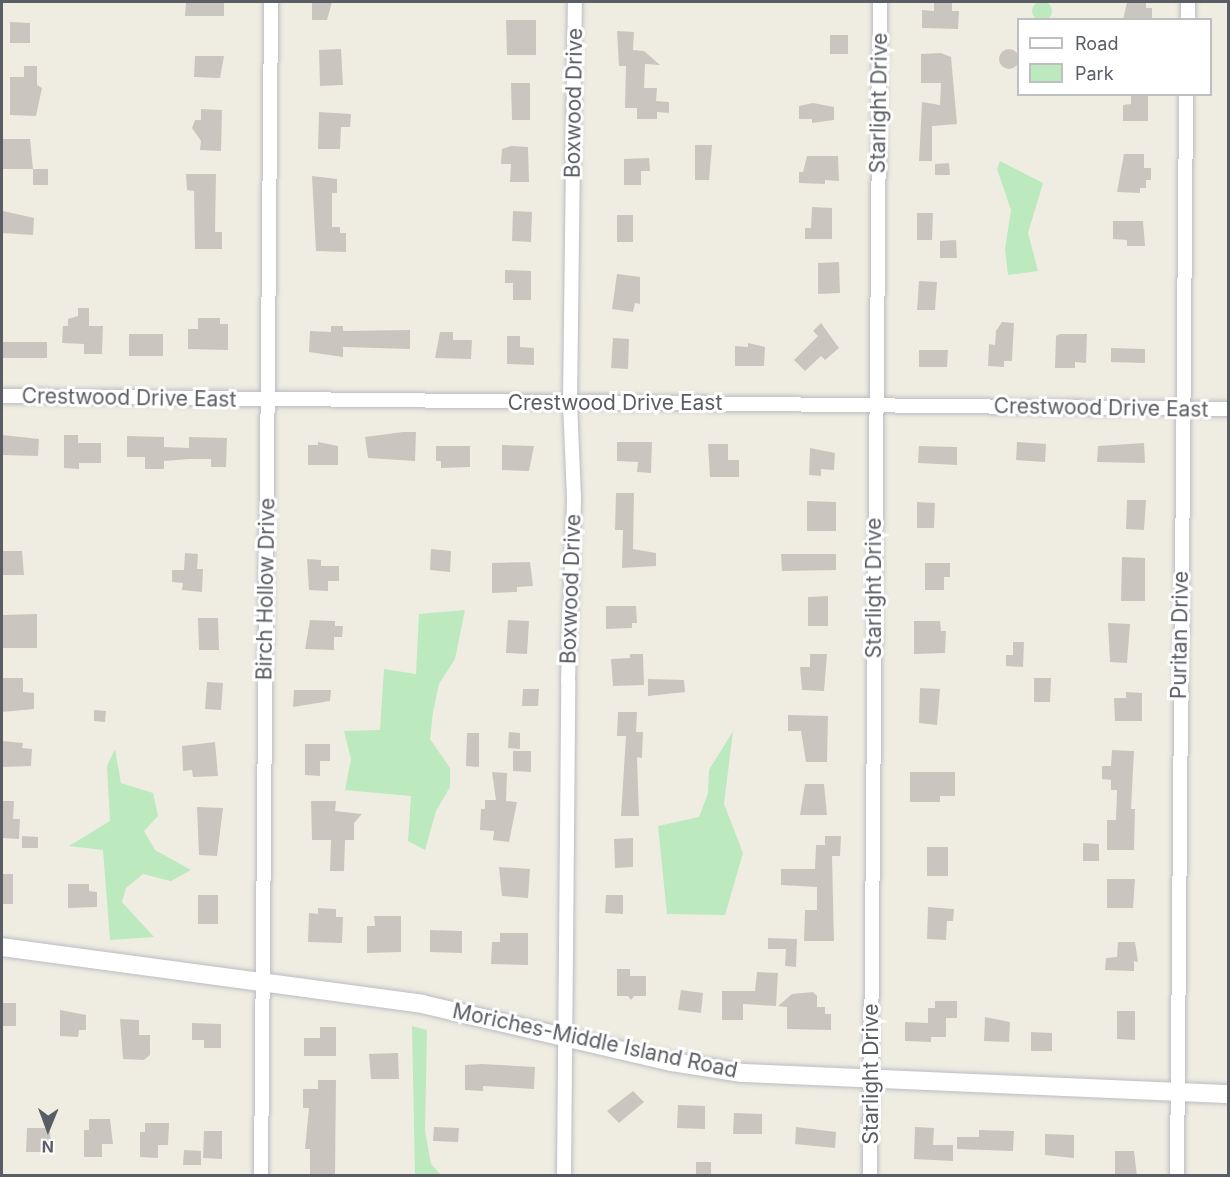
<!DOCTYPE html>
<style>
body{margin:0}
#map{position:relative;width:1230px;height:1177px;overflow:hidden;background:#efede2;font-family:Inter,sans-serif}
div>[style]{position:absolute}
.green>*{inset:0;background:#bce9be}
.round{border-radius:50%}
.building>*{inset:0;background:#cac6bf}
.roads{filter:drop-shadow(0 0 2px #babcc2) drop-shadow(0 0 2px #babcc2)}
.minor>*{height:14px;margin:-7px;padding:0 7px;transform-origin:7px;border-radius:7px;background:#fff}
.secondary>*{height:18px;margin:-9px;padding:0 9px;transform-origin:9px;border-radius:9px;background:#fff}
span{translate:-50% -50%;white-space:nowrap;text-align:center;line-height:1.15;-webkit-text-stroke:6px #fff;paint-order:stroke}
.street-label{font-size:21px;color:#5a5e64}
.frame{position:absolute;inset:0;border:3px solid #5a5e64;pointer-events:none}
.legend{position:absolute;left:1017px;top:18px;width:195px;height:78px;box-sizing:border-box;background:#fff;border:2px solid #bdbfc1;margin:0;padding:8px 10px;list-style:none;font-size:18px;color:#5a5e64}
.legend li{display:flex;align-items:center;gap:12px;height:30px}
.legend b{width:30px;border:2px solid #bdbfc1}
.north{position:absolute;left:18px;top:1099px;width:60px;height:60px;-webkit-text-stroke:4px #fff;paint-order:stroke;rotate:181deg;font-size:16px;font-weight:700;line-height:24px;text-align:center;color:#5a5e64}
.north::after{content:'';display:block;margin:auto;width:21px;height:27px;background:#5a5e64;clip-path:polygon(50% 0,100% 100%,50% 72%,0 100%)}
</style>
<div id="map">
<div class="green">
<i class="round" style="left:1032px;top:1px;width:20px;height:20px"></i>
<i style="clip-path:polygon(1000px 161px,1043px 183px,1028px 233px,1038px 271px,1008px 275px,1005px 249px,1011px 210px,997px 169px)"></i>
<i style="clip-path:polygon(465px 610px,455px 659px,439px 684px,433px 712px,430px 739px,450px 768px,450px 787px,436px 811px,425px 850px,408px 841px,411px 796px,345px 790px,351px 759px,344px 731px,380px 730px,384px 669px,416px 674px,419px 614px)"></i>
<i style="clip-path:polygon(733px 731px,724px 804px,743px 853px,725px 915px,667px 914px,658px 826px,699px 817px,708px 793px,709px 770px)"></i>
<i style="clip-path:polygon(115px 749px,121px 783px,153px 793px,158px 816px,144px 831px,155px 850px,191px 870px,171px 881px,143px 874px,126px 888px,122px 902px,154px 937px,110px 940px,103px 850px,69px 846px,110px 821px,107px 766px)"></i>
<i style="clip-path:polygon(412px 1026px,427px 1030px,425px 1131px,431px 1164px,441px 1175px,415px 1175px)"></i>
</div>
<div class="building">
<i style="clip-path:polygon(224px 2px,224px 16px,185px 16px,186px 3px)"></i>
<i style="clip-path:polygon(312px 2px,332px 2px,327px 20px,312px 20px)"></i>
<i style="clip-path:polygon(934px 2px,952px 2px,952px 11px,959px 11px,958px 29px,922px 28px,922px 10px,934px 11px)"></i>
<i style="clip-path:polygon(1127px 2px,1146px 2px,1146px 8px,1152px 8px,1152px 20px,1123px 20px)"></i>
<i style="clip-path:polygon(506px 20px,536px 20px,536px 55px,507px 55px)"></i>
<i style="clip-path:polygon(10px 22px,30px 23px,30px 43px,10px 43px)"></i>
<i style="clip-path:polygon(617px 31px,634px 32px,633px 50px,644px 51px,660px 65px,645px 64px,644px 88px,657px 88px,656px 101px,669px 102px,669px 113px,657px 112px,657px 119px,637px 119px,637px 108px,625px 108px,626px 66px,619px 66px)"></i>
<i style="clip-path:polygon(830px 35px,848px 35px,848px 54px,830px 54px)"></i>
<i style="clip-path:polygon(341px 49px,343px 85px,320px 86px,319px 50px)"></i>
<i class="round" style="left:999px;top:49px;width:20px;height:20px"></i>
<i style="clip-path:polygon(941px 53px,951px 57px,957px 124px,932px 126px,932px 161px,919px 161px,922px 102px,940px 105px,941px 83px,921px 83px,921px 54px)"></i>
<i style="clip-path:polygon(195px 56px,224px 56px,220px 78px,194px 77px)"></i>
<i style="clip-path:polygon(24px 66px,37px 66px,37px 85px,42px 88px,36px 116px,10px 115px,10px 77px,24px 77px)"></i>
<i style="clip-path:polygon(511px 83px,530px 83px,530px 120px,512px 120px)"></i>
<i style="clip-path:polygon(1131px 94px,1148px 94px,1148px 121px,1123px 121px,1123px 105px,1131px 104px)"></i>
<i style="clip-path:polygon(813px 103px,834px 107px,834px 120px,812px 123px,812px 119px,799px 119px,799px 106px)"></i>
<i style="clip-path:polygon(201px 109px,222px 110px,221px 151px,200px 150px,201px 141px,192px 128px,195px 120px,201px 120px)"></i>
<i style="clip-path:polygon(319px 112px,351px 114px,350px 127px,341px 127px,340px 149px,318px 149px)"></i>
<i style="clip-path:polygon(2px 139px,30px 139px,33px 169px,2px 169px)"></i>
<i style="clip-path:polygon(695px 145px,712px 145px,709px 180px,695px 180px)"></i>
<i style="clip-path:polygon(511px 146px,528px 147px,529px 182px,510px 182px,511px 164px,501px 164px,502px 149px)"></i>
<i style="clip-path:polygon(1124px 154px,1144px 154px,1144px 168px,1151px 168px,1151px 180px,1146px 180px,1146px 188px,1140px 188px,1140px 193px,1117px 192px)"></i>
<i style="clip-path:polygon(807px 156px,838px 156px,839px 181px,825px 180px,825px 184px,799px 183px,799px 172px,803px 172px)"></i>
<i style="clip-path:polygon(649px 158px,650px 171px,641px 171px,641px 185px,624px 185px,624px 159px)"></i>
<i style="clip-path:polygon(949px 163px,950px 175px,935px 175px,935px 164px)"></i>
<i style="clip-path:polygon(33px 169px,48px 169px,48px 185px,33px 185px)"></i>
<i style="clip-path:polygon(186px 174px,216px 174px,215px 232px,222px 232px,222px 249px,195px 249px,194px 191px,187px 190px)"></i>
<i style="clip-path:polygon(312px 176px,337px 179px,337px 193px,332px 193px,332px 227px,340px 227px,340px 233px,346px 233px,346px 252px,316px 251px)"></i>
<i style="clip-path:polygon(812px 207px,832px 208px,832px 239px,805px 239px,805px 228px,811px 228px)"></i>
<i style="clip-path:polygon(3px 211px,34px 218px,33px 235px,2px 233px)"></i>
<i style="clip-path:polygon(513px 211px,532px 212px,531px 242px,512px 241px)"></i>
<i style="clip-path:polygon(917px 213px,933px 213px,932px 240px,917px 240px)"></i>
<i style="clip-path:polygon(617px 215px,633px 215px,633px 242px,617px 242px)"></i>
<i style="clip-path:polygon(1113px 221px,1143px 221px,1145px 246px,1127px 246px,1127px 240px,1113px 239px)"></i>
<i style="clip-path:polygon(956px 240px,957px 258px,940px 258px,940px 241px)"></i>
<i style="clip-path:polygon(839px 262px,840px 293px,818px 294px,818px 263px)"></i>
<i style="clip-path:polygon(505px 270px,531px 271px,531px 300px,513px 300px,513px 283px,505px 283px)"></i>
<i style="clip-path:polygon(617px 274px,640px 277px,640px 304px,635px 303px,633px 312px,612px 309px)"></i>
<i style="clip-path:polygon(919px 281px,937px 282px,935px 310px,917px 310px)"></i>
<i style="clip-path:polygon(78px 308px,89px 308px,89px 326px,103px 326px,102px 354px,84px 354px,84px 344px,62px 343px,63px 326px,68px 326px,68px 319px,78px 316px)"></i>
<i style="clip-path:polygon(198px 318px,220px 318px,220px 324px,228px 324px,228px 350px,188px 349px,188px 329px,198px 329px)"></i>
<i style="clip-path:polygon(1002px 322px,1014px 323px,1012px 361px,1004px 361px,1004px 367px,988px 366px,989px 344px,995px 345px,996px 331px)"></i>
<i style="clip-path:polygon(821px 323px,839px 348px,825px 360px,821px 356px,805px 371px,794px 360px,818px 336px,813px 331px)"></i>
<i style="clip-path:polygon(331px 326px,343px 326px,343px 331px,410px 330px,410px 349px,343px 347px,343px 357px,309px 352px,310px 331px,331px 332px)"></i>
<i style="clip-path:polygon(440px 332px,453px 332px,453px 340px,472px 340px,471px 359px,435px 358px)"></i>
<i style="clip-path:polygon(129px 334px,163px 334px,163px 356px,129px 356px)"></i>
<i style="clip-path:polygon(1060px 334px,1087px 334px,1086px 363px,1075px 362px,1075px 368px,1055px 368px,1056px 336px)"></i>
<i style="clip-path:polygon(507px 336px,520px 336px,520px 347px,534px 348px,534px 365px,507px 364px)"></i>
<i style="clip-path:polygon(613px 338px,629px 339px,628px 369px,611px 368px)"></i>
<i style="clip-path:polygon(2px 342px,47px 342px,47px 358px,2px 358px)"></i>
<i style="clip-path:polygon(748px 343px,765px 347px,764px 366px,735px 366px,735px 346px,748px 347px)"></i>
<i style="clip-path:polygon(1111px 348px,1145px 349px,1145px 363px,1111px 362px)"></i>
<i style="clip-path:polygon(919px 350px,948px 350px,947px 367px,919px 367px)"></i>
<i style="clip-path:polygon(403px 432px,416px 432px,415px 461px,368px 458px,365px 437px)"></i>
<i style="clip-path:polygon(2px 435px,39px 439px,38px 456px,2px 455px)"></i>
<i style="clip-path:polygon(64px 435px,78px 435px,78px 443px,101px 443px,101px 463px,79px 463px,79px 469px,64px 468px)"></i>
<i style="clip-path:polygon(127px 436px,164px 437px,164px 447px,189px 448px,189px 437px,227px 438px,226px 467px,211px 467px,211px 459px,189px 459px,164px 461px,164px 469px,145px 469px,145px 457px,127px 457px)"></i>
<i style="clip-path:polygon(318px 442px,338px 446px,338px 465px,308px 465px,308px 445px,318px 445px)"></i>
<i style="clip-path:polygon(617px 442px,652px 442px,651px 473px,637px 472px,638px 462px,617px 461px)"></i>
<i style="clip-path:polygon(1017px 442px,1046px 444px,1045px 462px,1016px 460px)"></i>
<i style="clip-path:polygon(1144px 443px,1145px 463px,1097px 462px,1098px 446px)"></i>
<i style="clip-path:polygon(708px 444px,728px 444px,728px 460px,739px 460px,739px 477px,710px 477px)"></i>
<i style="clip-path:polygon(502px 445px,534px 446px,529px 471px,502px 470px)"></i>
<i style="clip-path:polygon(436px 446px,470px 446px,470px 467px,441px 468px,441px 461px,436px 461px)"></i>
<i style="clip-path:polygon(919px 446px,957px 447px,957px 465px,918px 463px)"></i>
<i style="clip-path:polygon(810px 448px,835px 453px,834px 470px,821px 469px,821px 476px,809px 475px)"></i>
<i style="clip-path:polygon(616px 493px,634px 493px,633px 549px,656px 553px,656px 566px,622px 568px,623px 530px,615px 530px)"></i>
<i style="clip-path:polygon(1127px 500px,1146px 500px,1144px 530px,1126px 529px)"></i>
<i style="clip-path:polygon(807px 501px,836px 502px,836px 531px,807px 531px)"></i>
<i style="clip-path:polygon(917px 502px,935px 503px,934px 528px,917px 528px)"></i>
<i style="clip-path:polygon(431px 549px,451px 551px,450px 572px,430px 570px)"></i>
<i style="clip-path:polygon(3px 551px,22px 551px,24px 575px,2px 575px)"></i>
<i style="clip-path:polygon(185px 553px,198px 554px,197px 569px,203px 569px,202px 592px,182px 590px,183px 583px,172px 582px,172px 570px,184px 570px)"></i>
<i style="clip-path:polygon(781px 554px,836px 554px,836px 570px,782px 571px)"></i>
<i style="clip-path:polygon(1122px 557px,1145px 558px,1145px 601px,1121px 601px)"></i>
<i style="clip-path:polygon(307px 559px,321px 560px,321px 566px,339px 566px,339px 581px,328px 581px,328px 591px,309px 590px)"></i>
<i style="clip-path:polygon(530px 562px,533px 586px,517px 587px,517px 592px,492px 593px,492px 563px)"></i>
<i style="clip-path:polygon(925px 563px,950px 563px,950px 577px,944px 577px,944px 590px,925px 590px)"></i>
<i style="clip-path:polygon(828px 596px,828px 626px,808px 626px,808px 597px)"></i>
<i style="clip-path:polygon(606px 606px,636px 606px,637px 623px,632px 623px,632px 628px,606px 629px)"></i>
<i style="clip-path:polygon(37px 614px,37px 648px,2px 648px,2px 615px)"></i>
<i style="clip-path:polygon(198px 618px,218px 618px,219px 650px,199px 650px)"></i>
<i style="clip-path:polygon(310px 620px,335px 621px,335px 626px,343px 626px,342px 637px,334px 637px,334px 650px,305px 649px)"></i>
<i style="clip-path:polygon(508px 620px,529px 621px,527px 654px,506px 653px)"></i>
<i style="clip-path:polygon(914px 621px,940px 621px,941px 631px,946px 631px,945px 653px,914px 654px)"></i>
<i style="clip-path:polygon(1108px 623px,1130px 624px,1127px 663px,1110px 662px)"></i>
<i style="clip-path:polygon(1013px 642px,1024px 642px,1023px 667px,1006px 666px,1006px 655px,1013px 655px)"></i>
<i style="clip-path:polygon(630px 654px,643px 654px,644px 685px,613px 686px,611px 659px,630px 658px)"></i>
<i style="clip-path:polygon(810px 654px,827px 654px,824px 691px,802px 690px,800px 667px,810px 667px)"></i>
<i style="clip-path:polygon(3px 678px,23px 678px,23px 692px,34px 693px,34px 709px,2px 712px)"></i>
<i style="clip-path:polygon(1034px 678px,1051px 678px,1050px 702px,1034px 702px)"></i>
<i style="clip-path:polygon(648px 679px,684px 680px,685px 692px,648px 696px)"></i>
<i style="clip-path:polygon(207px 682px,223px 683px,221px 710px,205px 709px)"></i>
<i style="clip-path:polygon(920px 688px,940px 689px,937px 725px,919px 723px)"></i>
<i style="clip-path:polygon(523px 689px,539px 689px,538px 706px,522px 706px)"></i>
<i style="clip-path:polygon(294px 690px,331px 690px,330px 701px,293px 707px)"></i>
<i style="clip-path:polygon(1126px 692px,1142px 693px,1142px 721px,1115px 721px,1114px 698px,1126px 698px)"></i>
<i style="clip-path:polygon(94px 710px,106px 711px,105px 722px,94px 721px)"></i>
<i style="clip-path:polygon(618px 712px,637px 712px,636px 732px,643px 732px,642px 758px,637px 757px,639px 816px,621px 816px,626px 736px,617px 736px)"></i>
<i style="clip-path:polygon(788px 715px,828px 716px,827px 762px,806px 762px,801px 731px,788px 731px)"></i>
<i style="clip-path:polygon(509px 732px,520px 733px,520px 749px,508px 748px)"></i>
<i style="clip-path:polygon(467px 733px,479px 733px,479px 767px,466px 766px)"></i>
<i style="clip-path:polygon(2px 741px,23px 743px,22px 748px,32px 749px,31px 766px,2px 767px)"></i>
<i style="clip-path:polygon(215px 742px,218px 776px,193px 777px,192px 770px,183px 771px,182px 746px)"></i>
<i style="clip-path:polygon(305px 744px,330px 744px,330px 761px,320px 761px,320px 776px,305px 775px)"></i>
<i style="clip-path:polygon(1112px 750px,1134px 751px,1131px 809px,1135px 809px,1134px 850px,1107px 850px,1107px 820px,1116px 820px,1117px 790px,1111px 790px,1111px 780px,1102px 779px,1102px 766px,1111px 766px)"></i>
<i style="clip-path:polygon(513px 751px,531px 751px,531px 772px,513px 771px)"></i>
<i style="clip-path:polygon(492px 772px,507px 773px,506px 801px,517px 802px,509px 842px,493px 840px,494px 831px,480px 830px,481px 809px,488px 809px,485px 809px,485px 800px,496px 800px)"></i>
<i style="clip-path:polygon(910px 772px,955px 772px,955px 796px,940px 796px,940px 802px,910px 802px)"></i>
<i style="clip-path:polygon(805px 784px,824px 784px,827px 815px,800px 815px)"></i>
<i style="clip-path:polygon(2px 801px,14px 801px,13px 819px,20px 819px,19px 839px,2px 838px)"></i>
<i style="clip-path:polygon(311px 801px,336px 801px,335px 811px,362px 814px,354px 823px,354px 840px,345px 840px,344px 871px,330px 871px,331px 840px,312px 840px)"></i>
<i style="clip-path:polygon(197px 807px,223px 808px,217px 856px,199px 855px)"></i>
<i style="clip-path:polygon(22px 836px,38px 837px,38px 848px,22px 848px)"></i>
<i style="clip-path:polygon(825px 836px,841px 836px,840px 856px,832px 856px,834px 941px,804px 941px,805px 910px,817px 910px,817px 887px,781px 885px,781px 869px,815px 869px,816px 845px,825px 845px)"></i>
<i style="clip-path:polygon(633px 838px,633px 867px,615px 868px,614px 839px)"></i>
<i style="clip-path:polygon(1083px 843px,1099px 844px,1099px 861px,1083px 861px)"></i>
<i style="clip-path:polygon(927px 847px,948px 847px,948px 876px,927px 876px)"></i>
<i style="clip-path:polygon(499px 867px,530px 869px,528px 898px,502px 896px)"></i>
<i style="clip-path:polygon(2px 874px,13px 874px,13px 904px,2px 904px)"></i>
<i style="clip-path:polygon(1107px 879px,1135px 879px,1133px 908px,1107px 908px)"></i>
<i style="clip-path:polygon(68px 884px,89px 884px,89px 891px,97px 892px,97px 907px,68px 908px)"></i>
<i style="clip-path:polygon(198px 895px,218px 895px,218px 924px,198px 924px)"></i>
<i style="clip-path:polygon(606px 895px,623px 895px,623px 914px,605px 913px)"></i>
<i style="clip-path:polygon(928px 907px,954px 909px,953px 921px,947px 921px,946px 940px,927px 939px)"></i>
<i style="clip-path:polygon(318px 908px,336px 909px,336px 917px,343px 917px,342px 943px,308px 942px,309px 913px,318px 914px)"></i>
<i style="clip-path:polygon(374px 916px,401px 916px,401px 952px,367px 953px,367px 926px,375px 926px)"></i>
<i style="clip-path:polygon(430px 930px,462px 931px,462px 953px,430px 952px)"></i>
<i style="clip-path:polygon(500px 933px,528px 933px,528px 965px,491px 964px,492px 942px,500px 942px)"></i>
<i style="clip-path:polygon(768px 938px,797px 939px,796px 967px,785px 966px,786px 949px,768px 949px)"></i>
<i style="clip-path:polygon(1118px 942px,1135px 942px,1138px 962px,1134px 961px,1134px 971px,1105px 970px,1106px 958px,1117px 957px)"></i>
<i style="clip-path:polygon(617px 969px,630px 969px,630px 976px,646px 976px,646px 996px,634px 996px,631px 1000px,628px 996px,617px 996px)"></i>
<i style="clip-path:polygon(757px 972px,778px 973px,776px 1006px,743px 1004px,743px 1020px,722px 1020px,722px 991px,755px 991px)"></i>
<i style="clip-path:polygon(681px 990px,703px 993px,701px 1013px,678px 1010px)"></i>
<i style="clip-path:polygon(813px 992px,817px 996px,817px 1007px,825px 1007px,825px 1014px,831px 1014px,831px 1030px,787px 1029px,787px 1007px,778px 1006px,792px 994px)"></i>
<i style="clip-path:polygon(935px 1001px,957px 1001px,957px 1018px,946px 1018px,946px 1037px,931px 1037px,931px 1042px,905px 1041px,905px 1022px,928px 1023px,928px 1008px,935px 1008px)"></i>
<i style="clip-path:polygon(2px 1003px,16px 1003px,16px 1026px,2px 1026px)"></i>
<i style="clip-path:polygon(60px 1010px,86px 1015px,86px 1030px,79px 1030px,78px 1037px,60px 1036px)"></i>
<i style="clip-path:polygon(1117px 1011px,1135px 1011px,1135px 1040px,1117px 1039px)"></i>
<i style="clip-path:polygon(985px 1017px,1010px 1022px,1009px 1042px,984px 1041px)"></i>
<i style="clip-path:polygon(120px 1019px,139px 1020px,139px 1035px,150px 1035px,150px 1055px,144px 1060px,123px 1059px)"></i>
<i style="clip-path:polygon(192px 1023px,221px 1024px,221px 1048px,204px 1048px,204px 1040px,192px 1040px)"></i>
<i style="clip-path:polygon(320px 1027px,336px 1027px,336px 1056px,304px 1056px,304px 1038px,320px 1038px)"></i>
<i style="clip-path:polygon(1031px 1032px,1052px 1033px,1052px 1051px,1031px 1051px)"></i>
<i style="clip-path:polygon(398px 1053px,399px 1079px,371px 1079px,369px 1054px)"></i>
<i style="clip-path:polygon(482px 1064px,535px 1067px,534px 1089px,483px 1086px,483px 1091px,465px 1090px,465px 1065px)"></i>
<i style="clip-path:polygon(318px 1080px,336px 1080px,335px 1176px,310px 1176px,310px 1149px,305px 1149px,309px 1108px,303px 1108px,303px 1089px,318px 1089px)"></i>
<i style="clip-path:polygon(633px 1091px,644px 1102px,619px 1123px,607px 1111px)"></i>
<i style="clip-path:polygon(678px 1105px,705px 1106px,705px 1129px,677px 1128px)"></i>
<i style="clip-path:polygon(734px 1113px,762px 1114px,762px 1134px,733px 1134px)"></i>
<i style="clip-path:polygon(89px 1119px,110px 1119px,113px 1144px,102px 1144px,102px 1157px,84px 1157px,84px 1130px,89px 1130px)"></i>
<i style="clip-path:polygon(145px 1123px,169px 1123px,168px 1145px,158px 1145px,158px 1158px,140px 1157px,140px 1132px,145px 1132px)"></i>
<i style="clip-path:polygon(434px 1127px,459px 1128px,458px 1142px,433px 1141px)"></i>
<i style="clip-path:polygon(796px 1127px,836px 1132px,835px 1148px,795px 1144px)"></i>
<i style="clip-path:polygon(915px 1127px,934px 1128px,933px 1145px,953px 1145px,953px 1161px,914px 1159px)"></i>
<i style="clip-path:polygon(27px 1128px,49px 1128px,53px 1152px,26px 1152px)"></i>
<i style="clip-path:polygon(979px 1130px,1014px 1131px,1013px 1151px,957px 1149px,957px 1137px,979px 1137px)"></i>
<i style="clip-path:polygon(204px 1131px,222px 1131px,222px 1159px,203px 1158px)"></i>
<i style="clip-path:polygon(1045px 1134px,1074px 1135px,1074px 1158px,1045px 1155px)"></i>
<i style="clip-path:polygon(184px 1150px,201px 1151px,201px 1165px,183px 1165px)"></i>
<i style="clip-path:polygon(1115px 1151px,1134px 1151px,1137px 1176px,1115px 1176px)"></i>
<i style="clip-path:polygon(696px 1162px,711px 1162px,711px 1176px,696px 1176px)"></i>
</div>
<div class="roads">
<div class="minor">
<i style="left:1188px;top:20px;width:18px;rotate:-90deg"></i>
<i style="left:2px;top:396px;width:1226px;rotate:0.61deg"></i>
<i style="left:261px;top:1176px;width:1174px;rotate:-89.51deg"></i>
<i style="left:564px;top:1176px;width:495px;rotate:-89.5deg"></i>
<i style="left:568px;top:681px;width:183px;rotate:-88.1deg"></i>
<i style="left:574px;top:498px;width:96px;rotate:-92.4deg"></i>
<i style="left:570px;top:402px;width:400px;rotate:-89.3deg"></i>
<i style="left:870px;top:1176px;width:1174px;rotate:-89.51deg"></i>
<i style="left:1177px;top:1176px;width:1082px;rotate:-89.52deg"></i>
</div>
<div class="secondary">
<i style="left:2px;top:947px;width:424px;rotate:7.7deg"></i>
<i style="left:422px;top:1004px;width:257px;rotate:13.1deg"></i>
<i style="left:672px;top:1062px;width:71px;rotate:8.9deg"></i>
<i style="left:742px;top:1073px;width:486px;rotate:2.5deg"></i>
</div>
</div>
<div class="street-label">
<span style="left:574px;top:103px;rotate:-89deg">Boxwood Drive</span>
<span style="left:879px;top:103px;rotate:-89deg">Starlight Drive</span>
<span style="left:129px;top:398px;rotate:1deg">Crestwood Drive East</span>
<span style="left:615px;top:403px">Crestwood Drive East</span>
<span style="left:1101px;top:408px;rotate:1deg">Crestwood Drive East</span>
<span style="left:874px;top:588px;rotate:-90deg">Starlight Drive</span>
<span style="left:266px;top:589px;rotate:-89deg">Birch Hollow Drive</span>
<span style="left:571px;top:589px;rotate:-88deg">Boxwood Drive</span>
<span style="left:1180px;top:635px;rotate:-89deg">Puritan Drive</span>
<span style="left:595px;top:1041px;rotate:12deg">Moriches-Middle Island Road</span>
<span style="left:871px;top:1074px;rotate:-90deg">Starlight Drive</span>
</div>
<div class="frame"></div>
<ul class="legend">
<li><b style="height:8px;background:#fff"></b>Road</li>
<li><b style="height:16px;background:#bce9be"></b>Park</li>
</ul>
<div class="north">N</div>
</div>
